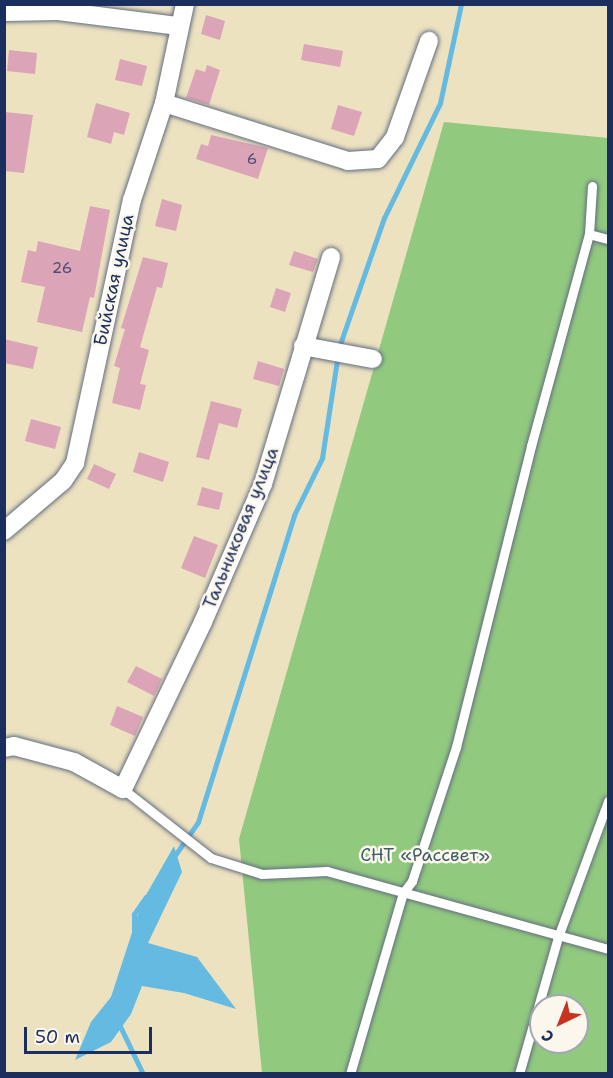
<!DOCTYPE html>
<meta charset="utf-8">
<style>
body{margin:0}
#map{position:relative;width:613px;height:1078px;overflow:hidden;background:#ece2c0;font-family:"Shantell Sans",sans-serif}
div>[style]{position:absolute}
.green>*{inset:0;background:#91ca7e}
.water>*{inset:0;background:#64bae1}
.stream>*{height:5px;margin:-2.5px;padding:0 2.5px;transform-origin:2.5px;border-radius:2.5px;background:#64bae1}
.building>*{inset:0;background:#dba5b7}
.roads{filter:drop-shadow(0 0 2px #646e80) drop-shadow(0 0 2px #646e80)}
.service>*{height:9px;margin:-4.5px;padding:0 4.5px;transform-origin:4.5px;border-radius:4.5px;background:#fff}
.minor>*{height:18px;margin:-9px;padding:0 9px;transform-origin:9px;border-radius:9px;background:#fff}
span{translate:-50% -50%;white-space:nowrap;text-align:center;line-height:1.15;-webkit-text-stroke:5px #fbf7ec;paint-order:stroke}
.number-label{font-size:15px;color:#4b4c74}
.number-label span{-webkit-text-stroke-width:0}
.street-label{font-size:18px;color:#1b2f5e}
.park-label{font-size:18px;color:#3e5e68}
.frame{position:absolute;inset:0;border:6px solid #1b2f5e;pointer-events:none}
.north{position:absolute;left:529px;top:994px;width:60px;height:60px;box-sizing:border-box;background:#fbf7ec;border:2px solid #a1a7b3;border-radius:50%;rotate:223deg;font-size:16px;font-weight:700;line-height:24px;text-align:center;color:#1b2f5e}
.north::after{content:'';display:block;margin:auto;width:21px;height:27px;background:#c8321e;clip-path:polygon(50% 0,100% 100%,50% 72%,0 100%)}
.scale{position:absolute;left:24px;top:1027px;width:128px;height:27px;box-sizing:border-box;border:3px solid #1b2f5e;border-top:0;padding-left:8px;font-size:18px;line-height:21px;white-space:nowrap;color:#1b2f5e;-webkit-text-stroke:4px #fbf7ec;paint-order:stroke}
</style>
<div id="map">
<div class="green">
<i style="clip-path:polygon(evenodd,444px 122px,608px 138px,608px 1073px,262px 1073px,239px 839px,444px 122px,541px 1006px,577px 1006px,577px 1042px,541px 1042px,541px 1006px)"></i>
</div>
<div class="water">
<i style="clip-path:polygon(174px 846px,182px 872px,148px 943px,197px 957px,236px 1009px,184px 993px,142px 986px,131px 1014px,111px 1042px,75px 1060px,91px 1022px,111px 997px,142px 902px)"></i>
</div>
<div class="stream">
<i style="left:173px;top:858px;width:44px;rotate:-55.2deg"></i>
<i style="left:198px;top:822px;width:322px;rotate:-72.6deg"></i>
<i style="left:294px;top:515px;width:64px;rotate:-63.8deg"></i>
<i style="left:322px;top:458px;width:112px;rotate:-81.3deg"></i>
<i style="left:339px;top:347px;width:137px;rotate:-70.8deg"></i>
<i style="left:384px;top:218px;width:128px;rotate:-64deg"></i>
<i style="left:440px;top:103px;width:101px;rotate:-78deg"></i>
<i style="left:134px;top:935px;width:21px;rotate:-90deg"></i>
<i style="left:134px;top:914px;width:21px;rotate:-55deg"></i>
<i style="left:119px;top:1024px;width:55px;rotate:64.4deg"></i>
</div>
<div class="building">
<i style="clip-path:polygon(206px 15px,225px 21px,220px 40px,201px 34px)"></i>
<i style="clip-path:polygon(304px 44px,343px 51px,340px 67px,301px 60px)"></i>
<i style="clip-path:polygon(9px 50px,37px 53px,35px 74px,7px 71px)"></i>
<i style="clip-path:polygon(120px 59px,147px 66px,142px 86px,115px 80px)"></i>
<i style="clip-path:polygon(207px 65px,220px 70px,209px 105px,186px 98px,196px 69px,205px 72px)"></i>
<i style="clip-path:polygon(96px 103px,130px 113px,124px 135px,114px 132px,111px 144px,87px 137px)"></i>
<i style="clip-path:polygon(338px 105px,362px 112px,354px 136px,331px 129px)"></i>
<i style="clip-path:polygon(5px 112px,33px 115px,24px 173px,4px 171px)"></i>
<i style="clip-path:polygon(211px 135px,268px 148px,258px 179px,196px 159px,201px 144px,208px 146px)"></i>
<i style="clip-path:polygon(162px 199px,182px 205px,176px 231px,155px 226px)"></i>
<i style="clip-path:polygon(90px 206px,110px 210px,94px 298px,90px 297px,82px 332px,37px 322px,45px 287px,21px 282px,28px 250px,36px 252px,38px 241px,80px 251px)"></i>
<i style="clip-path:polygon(294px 251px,318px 259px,313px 272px,289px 265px)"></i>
<i style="clip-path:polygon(143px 257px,168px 263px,162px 288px,157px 287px,140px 347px,149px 350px,140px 384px,146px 385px,140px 410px,112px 403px,120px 368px,114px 366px,125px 329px,121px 328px)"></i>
<i style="clip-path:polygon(276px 288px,291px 293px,285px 312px,270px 307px)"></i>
<i style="clip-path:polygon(4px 339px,38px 347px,33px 369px,4px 363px)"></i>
<i style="clip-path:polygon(258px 361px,284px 369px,279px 386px,253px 379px)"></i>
<i style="clip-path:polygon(211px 401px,242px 409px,237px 428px,219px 423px,209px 460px,196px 457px)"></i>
<i style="clip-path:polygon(31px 419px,61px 427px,55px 449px,25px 441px)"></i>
<i style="clip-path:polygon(139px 452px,169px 462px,163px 482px,133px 472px)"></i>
<i style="clip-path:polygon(94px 464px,116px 474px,109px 489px,87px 479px)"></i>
<i style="clip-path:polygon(202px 487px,223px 493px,219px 510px,197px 505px)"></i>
<i style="clip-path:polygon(194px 536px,218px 545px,205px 578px,181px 568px)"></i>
<i style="clip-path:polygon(136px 666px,162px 679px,154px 696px,127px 682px)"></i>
<i style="clip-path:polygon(117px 706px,143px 717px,135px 736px,110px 725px)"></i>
</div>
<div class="roads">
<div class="service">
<i style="left:589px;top:234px;width:20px;rotate:15deg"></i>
<i style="left:123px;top:789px;width:112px;rotate:38.1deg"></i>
<i style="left:211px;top:858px;width:53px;rotate:17.4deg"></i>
<i style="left:262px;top:874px;width:65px;rotate:-2.6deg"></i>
<i style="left:327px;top:871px;width:292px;rotate:15.5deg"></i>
<i style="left:350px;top:1074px;width:189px;rotate:-73.7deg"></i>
<i style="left:403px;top:893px;width:15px;rotate:-53deg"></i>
<i style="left:412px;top:881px;width:141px;rotate:-71.8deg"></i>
<i style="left:456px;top:747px;width:310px;rotate:-76deg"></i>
<i style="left:531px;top:446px;width:220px;rotate:-74.7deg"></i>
<i style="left:589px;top:234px;width:48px;rotate:-86.4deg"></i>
<i style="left:519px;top:1074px;width:142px;rotate:-74.1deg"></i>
<i style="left:558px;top:937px;width:145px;rotate:-69.8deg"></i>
</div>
<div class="minor">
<i style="left:4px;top:12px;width:54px;rotate:-1.1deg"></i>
<i style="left:58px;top:11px;width:122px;rotate:7.1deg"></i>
<i style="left:164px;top:103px;width:193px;rotate:17.5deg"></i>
<i style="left:348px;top:161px;width:30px;rotate:-4deg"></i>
<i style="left:378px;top:159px;width:28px;rotate:-52deg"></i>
<i style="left:395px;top:137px;width:102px;rotate:-70.5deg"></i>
<i style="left:303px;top:346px;width:71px;rotate:10.5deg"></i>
<i style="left:4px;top:531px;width:77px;rotate:-40.3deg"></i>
<i style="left:63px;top:481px;width:22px;rotate:-56deg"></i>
<i style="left:75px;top:463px;width:269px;rotate:-77.8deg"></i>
<i style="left:132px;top:200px;width:102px;rotate:-71.7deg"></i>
<i style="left:164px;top:103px;width:101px;rotate:-78deg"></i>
<i style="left:4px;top:748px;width:10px;rotate:-11deg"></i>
<i style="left:14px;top:746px;width:62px;rotate:14.9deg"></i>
<i style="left:74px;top:762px;width:56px;rotate:28.9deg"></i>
<i style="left:123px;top:789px;width:185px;rotate:-64.4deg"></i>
<i style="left:203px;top:622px;width:150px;rotate:-66.5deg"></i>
<i style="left:263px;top:484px;width:237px;rotate:-73.3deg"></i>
</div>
</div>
<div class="number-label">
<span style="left:252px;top:160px">6</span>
<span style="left:62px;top:269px">26</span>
</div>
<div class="street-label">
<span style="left:114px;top:280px;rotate:-78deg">Бийская улица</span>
<span style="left:241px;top:528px;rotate:-68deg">Тальниковая улица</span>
</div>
<div class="park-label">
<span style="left:425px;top:855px">СНТ «Рассвет»</span>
</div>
<div class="frame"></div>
<div class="north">С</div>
<div class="scale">50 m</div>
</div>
